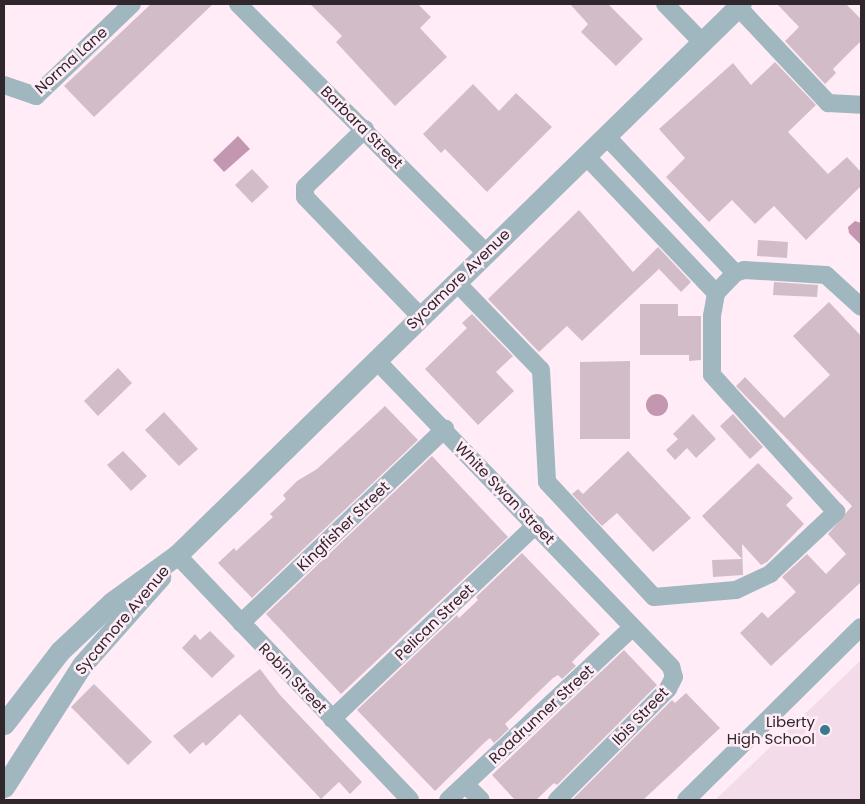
<!DOCTYPE html>
<style>
body{margin:0}
#map{position:relative;width:865px;height:804px;overflow:hidden;background:#ffecf7;font-family:Poppins,sans-serif}
div>[style]{position:absolute}
.built>*{inset:0;background:#f4dbe9}
.water>*{inset:0;background:#c497b1}
.round{border-radius:50%}
.building>*{inset:0;background:#d2bcc8}
.minor>*{height:18px;margin:-9px;padding:0 9px;transform-origin:9px;border-radius:9px;background:#a0b7bf}
.tertiary>*{height:21px;margin:-10.5px;padding:0 10.5px;transform-origin:10.5px;border-radius:10.5px;background:#a0b7bf}
.dots>*{width:14px;height:14px;translate:-50% -50%;box-sizing:border-box;border:2px solid #ffecf7;border-radius:50%}
span{translate:-50% -50%;white-space:nowrap;text-align:center;line-height:1.15;-webkit-text-stroke:5px #ffecf7;paint-order:stroke}
.street-label{font-size:15px;color:#2f272b}
.poi-label{font-size:15px;color:#2f272b}
.right{translate:-100% -50%;text-align:right}
.frame{position:absolute;inset:0;border:5px solid #2f272b;pointer-events:none}
</style>
<div id="map">
<div class="built">
<i style="clip-path:polygon(861px 660px,861px 800px,715px 800px)"></i>
</div>
<div class="water">
<i style="clip-path:polygon(238px 136px,250px 149px,224px 172px,213px 160px)"></i>
<i style="clip-path:polygon(855px 221px,861px 223px,861px 245px,849px 233px,848px 227px)"></i>
<i class="round" style="left:646px;top:394px;width:22px;height:22px"></i>
</div>
<div class="building">
<i style="clip-path:polygon(151px 4px,213px 4px,94px 117px,64px 86px)"></i>
<i style="clip-path:polygon(310px 4px,418px 4px,431px 17px,420px 28px,447px 57px,395px 106px,336px 42px,342px 36px)"></i>
<i style="clip-path:polygon(570px 4px,608px 4px,643px 39px,616px 66px,581px 32px,588px 24px)"></i>
<i style="clip-path:polygon(777px 4px,846px 4px,861px 19px,861px 41px,833px 69px,836px 73px,825px 84px,785px 41px,799px 27px)"></i>
<i style="clip-path:polygon(775px 62px,816px 105px,788px 132px,828px 174px,847px 157px,861px 172px,861px 186px,806px 240px,774px 206px,755px 224px,732px 200px,709px 222px,666px 177px,685px 158px,659px 129px,733px 63px,751px 85px)"></i>
<i style="clip-path:polygon(473px 84px,499px 111px,516px 93px,552px 127px,487px 192px,445px 149px,441px 153px,423px 134px)"></i>
<i style="clip-path:polygon(252px 169px,269px 187px,252px 203px,235px 185px)"></i>
<i style="clip-path:polygon(579px 210px,633px 272px,658px 247px,691px 282px,681px 292px,659px 269px,582px 341px,567px 326px,539px 352px,488px 299px)"></i>
<i style="clip-path:polygon(758px 240px,788px 242px,787px 258px,757px 256px)"></i>
<i style="clip-path:polygon(774px 282px,818px 285px,817px 297px,773px 295px)"></i>
<i style="clip-path:polygon(829px 302px,861px 336px,861px 582px,771px 666px,740px 633px,762px 612px,768px 618px,796px 592px,782px 577px,807px 554px,826px 574px,846px 554px,828px 534px,852px 506px,736px 386px,745px 377px,784px 418px,830px 375px,793px 336px)"></i>
<i style="clip-path:polygon(640px 304px,678px 304px,678px 316px,701px 316px,701px 360px,689px 361px,689px 355px,640px 355px)"></i>
<i style="clip-path:polygon(472px 314px,513px 356px,496px 372px,514px 391px,478px 425px,425px 369px,467px 328px,462px 323px)"></i>
<i style="clip-path:polygon(630px 361px,630px 439px,580px 439px,580px 362px)"></i>
<i style="clip-path:polygon(118px 368px,132px 383px,98px 416px,84px 401px)"></i>
<i style="clip-path:polygon(385px 406px,418px 440px,252px 598px,218px 563px,234px 548px,236px 551px,273px 517px,270px 514px,286px 499px,283px 495px,297px 481px,317px 469px)"></i>
<i style="clip-path:polygon(164px 412px,198px 449px,179px 466px,145px 430px)"></i>
<i style="clip-path:polygon(693px 414px,716px 439px,696px 458px,687px 448px,675px 460px,666px 450px,678px 439px,673px 434px)"></i>
<i style="clip-path:polygon(733px 414px,763px 447px,750px 459px,720px 426px)"></i>
<i style="clip-path:polygon(123px 451px,147px 476px,131px 491px,107px 465px)"></i>
<i style="clip-path:polygon(628px 451px,691px 518px,653px 552px,617px 513px,602px 526px,572px 494px,578px 489px,583px 494px)"></i>
<i style="clip-path:polygon(432px 456px,508px 537px,341px 694px,266px 614px)"></i>
<i style="clip-path:polygon(758px 463px,793px 498px,786px 505px,804px 524px,767px 562px,761px 565px,742px 544px,743px 575px,713px 577px,712px 560px,742px 559px,702px 516px)"></i>
<i style="clip-path:polygon(522px 553px,600px 634px,572px 662px,576px 666px,562px 679px,558px 675px,553px 678px,505px 724px,509px 729px,494px 743px,490px 738px,485px 742px,435px 791px,357px 710px,457px 615px,459px 618px,478px 600px,476px 597px)"></i>
<i style="clip-path:polygon(210px 631px,235px 656px,212px 678px,182px 648px,195px 634px,200px 640px)"></i>
<i style="clip-path:polygon(624px 650px,657px 685px,557px 785px,554px 783px,536px 800px,515px 800px,492px 775px)"></i>
<i style="clip-path:polygon(260px 669px,280px 695px,362px 782px,350px 794px,339px 782px,321px 799px,240px 714px,206px 746px,203px 742px,190px 754px,173px 736px)"></i>
<i style="clip-path:polygon(94px 684px,152px 742px,128px 765px,71px 707px)"></i>
<i style="clip-path:polygon(686px 693px,720px 728px,670px 775px,643px 800px,572px 800px,672px 700px,675px 703px)"></i>
</div>
<div class="minor">
<i style="left:238px;top:4px;width:350px;rotate:45.1deg"></i>
<i style="left:665px;top:4px;width:53px;rotate:45.8deg"></i>
<i style="left:738px;top:7px;width:132px;rotate:46.8deg"></i>
<i style="left:828px;top:103px;width:33px;rotate:3deg"></i>
<i style="left:4px;top:85px;width:34px;rotate:19deg"></i>
<i style="left:36px;top:96px;width:133px;rotate:-43.8deg"></i>
<i style="left:365px;top:129px;width:83px;rotate:136deg"></i>
<i style="left:305px;top:187px;width:10px;rotate:90deg"></i>
<i style="left:305px;top:197px;width:165px;rotate:46deg"></i>
<i style="left:606px;top:136px;width:188px;rotate:46.7deg"></i>
<i style="left:586px;top:156px;width:189px;rotate:46.5deg"></i>
<i style="left:456px;top:282px;width:122px;rotate:46deg"></i>
<i style="left:541px;top:370px;width:112px;rotate:86.9deg"></i>
<i style="left:547px;top:482px;width:157px;rotate:47.1deg"></i>
<i style="left:654px;top:597px;width:82px;rotate:-4.9deg"></i>
<i style="left:736px;top:590px;width:38px;rotate:-25deg"></i>
<i style="left:770px;top:574px;width:91px;rotate:-43.2deg"></i>
<i style="left:836px;top:512px;width:185px;rotate:-132.1deg"></i>
<i style="left:712px;top:375px;width:59px;rotate:-90deg"></i>
<i style="left:712px;top:316px;width:23px;rotate:-80deg"></i>
<i style="left:716px;top:293px;width:28px;rotate:-46deg"></i>
<i style="left:735px;top:273px;width:9px;rotate:-18deg"></i>
<i style="left:744px;top:270px;width:82px;rotate:3.5deg"></i>
<i style="left:826px;top:275px;width:47px;rotate:42.4deg"></i>
<i style="left:376px;top:360px;width:426px;rotate:46.1deg"></i>
<i style="left:671px;top:667px;width:10px;rotate:73deg"></i>
<i style="left:674px;top:677px;width:13px;rotate:117deg"></i>
<i style="left:668px;top:689px;width:157px;rotate:135deg"></i>
<i style="left:177px;top:555px;width:338px;rotate:46.4deg"></i>
<i style="left:241px;top:623px;width:282px;rotate:-43.6deg"></i>
<i style="left:332px;top:719px;width:282px;rotate:-43.6deg"></i>
<i style="left:466px;top:785px;width:21px;rotate:45deg"></i>
<i style="left:448px;top:800px;width:253px;rotate:-43.1deg"></i>
<i style="left:686px;top:800px;width:246px;rotate:-44.7deg"></i>
</div>
<div class="tertiary">
<i style="left:4px;top:724px;width:92px;rotate:-52.5deg"></i>
<i style="left:60px;top:651px;width:71px;rotate:-43.3deg"></i>
<i style="left:112px;top:602px;width:80px;rotate:-35.9deg"></i>
<i style="left:177px;top:555px;width:788px;rotate:-44.33deg"></i>
<i style="left:4px;top:787px;width:145px;rotate:-57.4deg"></i>
<i style="left:82px;top:665px;width:118px;rotate:-48.4deg"></i>
</div>
<div class="dots">
<i style="left:825px;top:730px;background:#3b7a8e"></i>
</div>
<div class="street-label">
<span style="left:71px;top:60px;rotate:-42deg">Norma Lane</span>
<span style="left:362px;top:127px;rotate:45deg">Barbara Street</span>
<span style="left:458px;top:279px;rotate:-44deg">Sycamore Avenue</span>
<span style="left:505px;top:493px;rotate:46deg">White Swan Street</span>
<span style="left:343px;top:526px;rotate:-44deg">Kingfisher Street</span>
<span style="left:122px;top:620px;rotate:-50deg">Sycamore Avenue</span>
<span style="left:434px;top:622px;rotate:-44deg">Pelican Street</span>
<span style="left:293px;top:678px;rotate:46deg">Robin Street</span>
<span style="left:541px;top:714px;rotate:-43deg">Roadrunner Street</span>
<span style="left:640px;top:716px;rotate:-46deg">Ibis Street</span>
</div>
<div class="poi-label">
<span class="right" style="left:815px;top:730px">Liberty<br>High School</span>
</div>
<div class="frame"></div>
</div>
